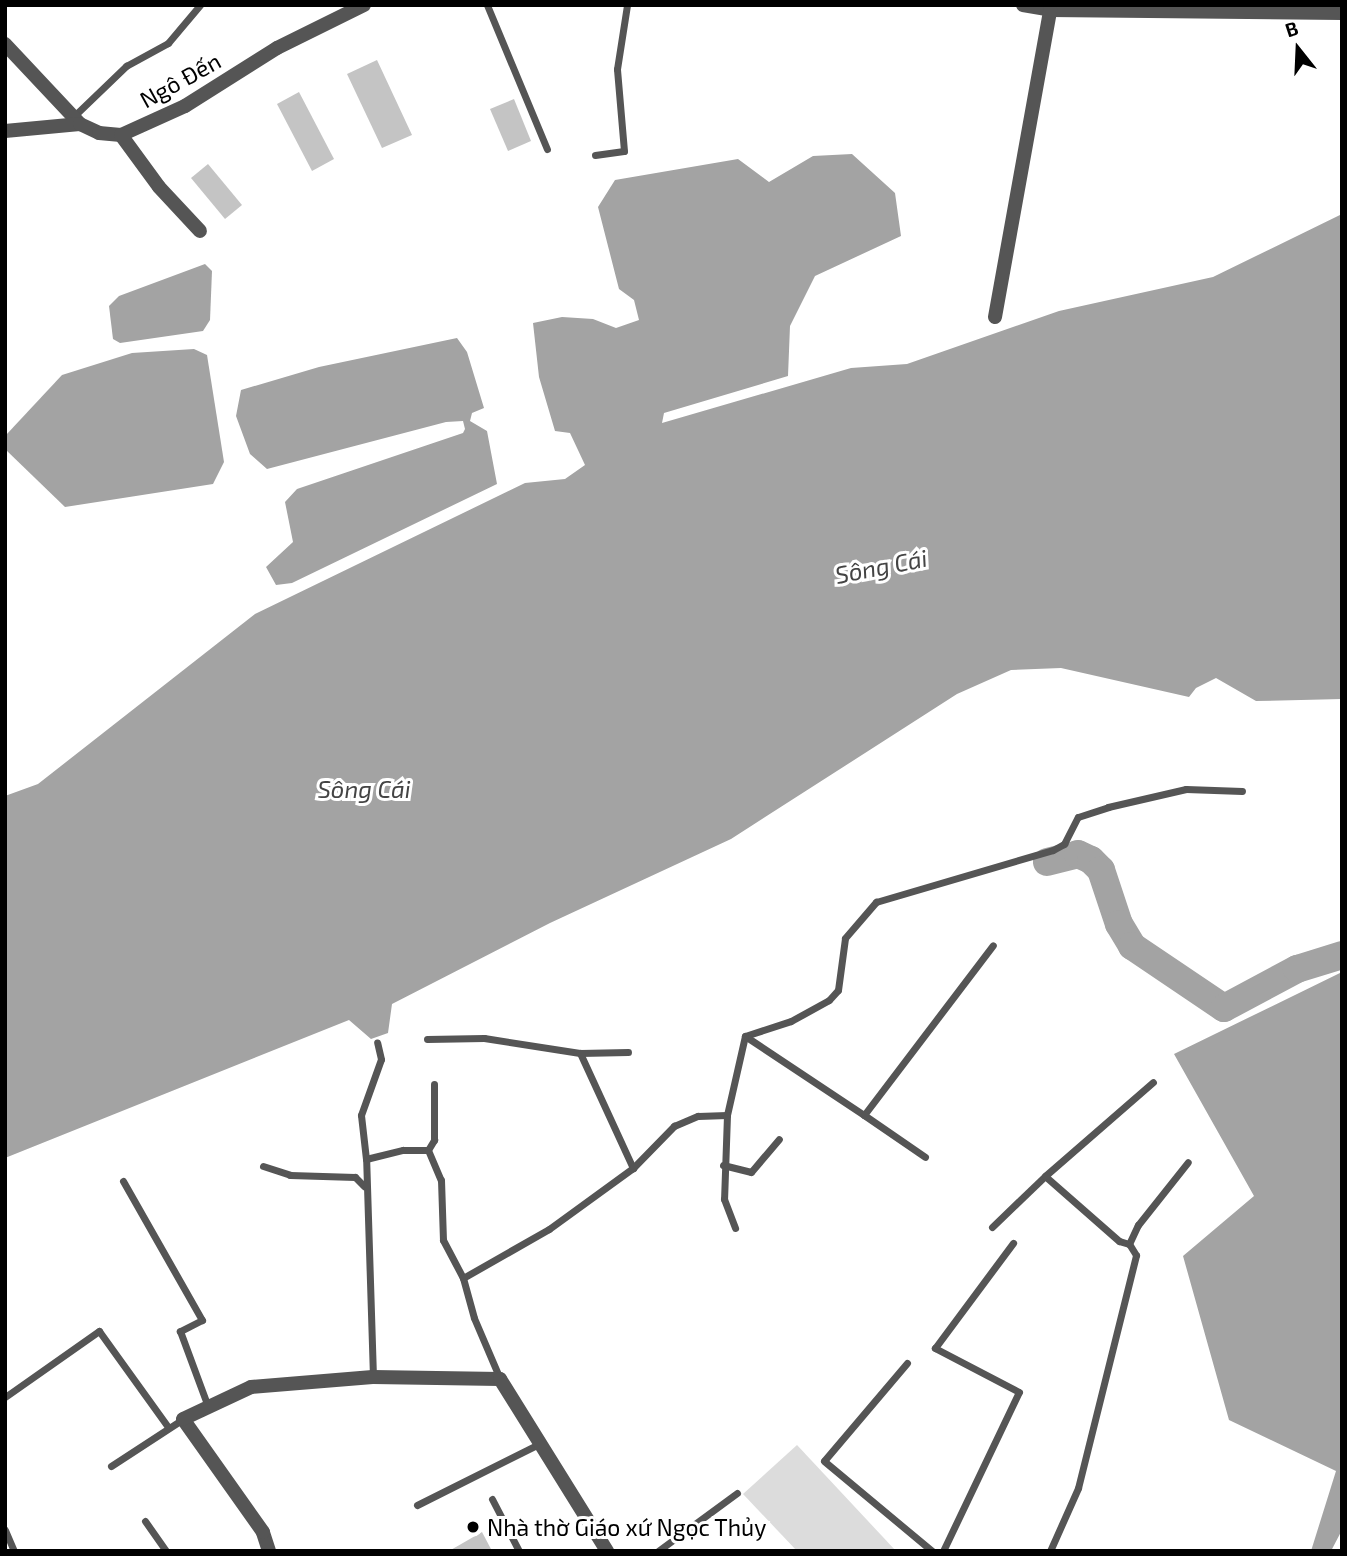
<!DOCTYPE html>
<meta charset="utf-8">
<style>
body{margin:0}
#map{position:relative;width:1347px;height:1556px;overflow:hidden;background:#fff;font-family:"Exo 2",sans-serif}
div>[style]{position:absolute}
.green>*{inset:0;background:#dcdcdc}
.water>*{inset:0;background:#a3a3a3}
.river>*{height:28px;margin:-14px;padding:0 14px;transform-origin:14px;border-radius:14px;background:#a3a3a3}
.building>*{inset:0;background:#c4c4c4}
.service>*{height:7px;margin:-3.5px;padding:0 3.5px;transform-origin:3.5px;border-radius:3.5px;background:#555}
.minor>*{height:14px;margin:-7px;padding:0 7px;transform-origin:7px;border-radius:7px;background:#555}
.dots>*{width:19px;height:19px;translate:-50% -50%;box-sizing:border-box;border:4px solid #fff;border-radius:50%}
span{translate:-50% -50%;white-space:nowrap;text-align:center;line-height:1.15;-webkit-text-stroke:6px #fff;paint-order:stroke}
.street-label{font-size:23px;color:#000}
.poi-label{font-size:23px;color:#000}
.left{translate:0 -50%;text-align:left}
.water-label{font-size:24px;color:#444;font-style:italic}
.frame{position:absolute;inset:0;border:7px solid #000;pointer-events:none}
.north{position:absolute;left:1263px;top:14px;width:70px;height:70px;-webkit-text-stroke:5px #fff;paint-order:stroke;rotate:342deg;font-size:19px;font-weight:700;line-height:28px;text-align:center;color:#000}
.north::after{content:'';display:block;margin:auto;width:24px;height:32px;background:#000;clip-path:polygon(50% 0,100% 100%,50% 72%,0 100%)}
</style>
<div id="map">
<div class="green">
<i style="clip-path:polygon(797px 1445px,896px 1551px,797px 1551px,743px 1494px)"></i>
</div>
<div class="water">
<i style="clip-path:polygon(852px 154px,895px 193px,901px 236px,815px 276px,790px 326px,788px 376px,664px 413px,662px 423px,851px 368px,907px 364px,1059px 311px,1213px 277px,1342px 214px,1342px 699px,1256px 701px,1216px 678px,1196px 688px,1189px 697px,1061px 668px,1011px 670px,957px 694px,731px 839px,550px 923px,392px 1004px,388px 1033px,371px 1039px,349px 1020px,5px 1158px,5px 796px,38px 784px,255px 614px,525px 483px,565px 479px,585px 465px,570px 433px,555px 431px,539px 377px,533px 323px,562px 317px,593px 319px,616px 328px,639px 320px,634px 300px,619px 289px,598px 207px,615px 180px,738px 159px,769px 182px,813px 156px)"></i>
<i style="clip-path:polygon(205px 264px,212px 271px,210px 320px,203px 331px,120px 343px,113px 339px,109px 306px,119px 296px)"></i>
<i style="clip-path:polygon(457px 338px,467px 352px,484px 408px,472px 413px,470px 421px,487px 431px,497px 484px,292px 583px,276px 585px,266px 567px,293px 542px,285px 502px,297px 489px,463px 433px,465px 429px,463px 421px,446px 422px,267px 469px,250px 454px,236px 416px,241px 390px,319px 367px)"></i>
<i style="clip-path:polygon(194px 349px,207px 355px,224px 462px,213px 484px,65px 507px,6px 450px,6px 435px,62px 375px,132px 353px)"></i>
<i style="clip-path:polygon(1342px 972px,1342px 1530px,1331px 1551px,1311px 1551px,1336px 1471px,1229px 1420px,1183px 1256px,1254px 1196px,1174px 1054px)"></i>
</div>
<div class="river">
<i style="left:1047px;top:862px;width:32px;rotate:-14deg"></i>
<i style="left:1078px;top:854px;width:14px;rotate:25deg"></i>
<i style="left:1091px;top:860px;width:14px;rotate:45deg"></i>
<i style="left:1101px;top:870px;width:57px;rotate:71.6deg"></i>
<i style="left:1119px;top:924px;width:26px;rotate:59deg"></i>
<i style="left:1132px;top:946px;width:111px;rotate:34deg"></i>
<i style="left:1224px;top:1008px;width:83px;rotate:-28.1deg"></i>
<i style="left:1297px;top:969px;width:47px;rotate:-17.3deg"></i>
</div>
<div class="building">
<i style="clip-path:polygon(377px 60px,412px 135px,382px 148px,347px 74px)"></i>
<i style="clip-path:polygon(299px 92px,334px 159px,312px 171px,277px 104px)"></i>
<i style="clip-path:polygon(514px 99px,531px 141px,508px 151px,490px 109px)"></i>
<i style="clip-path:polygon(208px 164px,242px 205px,225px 219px,191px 178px)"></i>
<i style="clip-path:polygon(482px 1532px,492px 1551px,449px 1551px)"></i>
</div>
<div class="service">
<i style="left:487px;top:5px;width:156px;rotate:67.4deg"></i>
<i style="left:73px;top:117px;width:74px;rotate:-43.9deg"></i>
<i style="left:126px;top:66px;width:48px;rotate:-28.7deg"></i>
<i style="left:168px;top:43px;width:50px;rotate:-49.9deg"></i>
<i style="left:595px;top:155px;width:29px;rotate:-8deg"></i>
<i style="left:624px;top:151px;width:82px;rotate:-94.9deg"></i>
<i style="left:617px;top:69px;width:65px;rotate:-81.1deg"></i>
<i style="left:745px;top:1036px;width:48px;rotate:-18.1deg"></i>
<i style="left:791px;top:1021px;width:43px;rotate:-28.9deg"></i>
<i style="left:829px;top:1000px;width:13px;rotate:-48deg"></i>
<i style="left:838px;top:990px;width:52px;rotate:-82.3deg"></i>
<i style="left:845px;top:938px;width:48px;rotate:-49.3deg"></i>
<i style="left:876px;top:902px;width:184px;rotate:-16.4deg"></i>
<i style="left:1053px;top:850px;width:13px;rotate:-29deg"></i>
<i style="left:1064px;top:844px;width:30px;rotate:-63deg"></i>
<i style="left:1078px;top:817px;width:32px;rotate:-18deg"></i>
<i style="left:1108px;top:807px;width:80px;rotate:-13deg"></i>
<i style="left:1186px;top:789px;width:56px;rotate:2deg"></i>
<i style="left:745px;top:1036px;width:143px;rotate:33.6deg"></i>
<i style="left:864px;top:1115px;width:213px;rotate:-52.8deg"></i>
<i style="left:427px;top:1039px;width:57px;rotate:-1deg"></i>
<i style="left:484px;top:1038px;width:97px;rotate:8.9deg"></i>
<i style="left:580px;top:1053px;width:48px;rotate:-1.2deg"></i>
<i style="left:580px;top:1053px;width:127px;rotate:65.3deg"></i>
<i style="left:727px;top:1115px;width:81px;rotate:-77.2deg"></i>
<i style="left:864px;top:1115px;width:74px;rotate:34.5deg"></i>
<i style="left:428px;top:1150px;width:33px;rotate:67deg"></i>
<i style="left:441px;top:1180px;width:60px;rotate:88.1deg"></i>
<i style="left:443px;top:1240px;width:43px;rotate:62.2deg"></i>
<i style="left:463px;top:1278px;width:41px;rotate:74.6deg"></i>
<i style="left:474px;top:1318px;width:66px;rotate:66.9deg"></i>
<i style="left:366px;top:1159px;width:38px;rotate:-14deg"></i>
<i style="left:403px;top:1150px;width:25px"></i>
<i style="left:428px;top:1150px;width:12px;rotate:-59deg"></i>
<i style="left:434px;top:1140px;width:56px;rotate:-90deg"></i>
<i style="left:723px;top:1165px;width:29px;rotate:14deg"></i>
<i style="left:751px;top:1172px;width:43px;rotate:-49.7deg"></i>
<i style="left:263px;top:1166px;width:28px;rotate:18deg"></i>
<i style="left:290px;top:1175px;width:65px;rotate:1.8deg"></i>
<i style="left:355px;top:1177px;width:13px;rotate:45deg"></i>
<i style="left:123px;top:1181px;width:160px;rotate:60.4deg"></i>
<i style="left:202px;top:1320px;width:25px;rotate:153deg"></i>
<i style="left:180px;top:1331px;width:78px;rotate:69.7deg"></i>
<i style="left:992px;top:1227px;width:74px;rotate:-43.9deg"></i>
<i style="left:1129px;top:1244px;width:10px;rotate:-163deg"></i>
<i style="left:1119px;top:1241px;width:98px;rotate:-138.7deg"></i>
<i style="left:1045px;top:1176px;width:143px;rotate:-41deg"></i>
<i style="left:463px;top:1278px;width:99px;rotate:-29.7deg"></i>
<i style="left:549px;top:1229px;width:104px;rotate:-36deg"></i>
<i style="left:633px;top:1168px;width:59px;rotate:-45.7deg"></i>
<i style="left:674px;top:1126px;width:26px;rotate:-23deg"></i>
<i style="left:698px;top:1116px;width:29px;rotate:-2deg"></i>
<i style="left:727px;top:1115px;width:84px;rotate:92deg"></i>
<i style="left:724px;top:1199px;width:31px;rotate:69deg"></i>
<i style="left:907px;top:1363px;width:128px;rotate:130.3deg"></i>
<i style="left:824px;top:1461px;width:141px;rotate:39.8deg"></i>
<i style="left:373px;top:1377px;width:218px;rotate:-91.8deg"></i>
<i style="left:366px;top:1159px;width:44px;rotate:-96.5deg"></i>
<i style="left:361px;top:1115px;width:59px;rotate:-70.3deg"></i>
<i style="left:381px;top:1059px;width:17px;rotate:-103deg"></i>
<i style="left:5px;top:1397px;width:115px;rotate:-35.1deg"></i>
<i style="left:99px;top:1331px;width:118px;rotate:54.3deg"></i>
<i style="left:111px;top:1466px;width:86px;rotate:-33.1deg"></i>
<i style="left:492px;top:1499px;width:59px;rotate:62.6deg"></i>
<i style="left:417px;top:1505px;width:136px;rotate:-26.6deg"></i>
<i style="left:145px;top:1521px;width:37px;rotate:55deg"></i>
<i style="left:5px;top:1530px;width:23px;rotate:67deg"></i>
<i style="left:658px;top:1551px;width:98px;rotate:-36.3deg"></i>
<i style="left:943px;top:1551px;width:176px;rotate:-64.5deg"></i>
<i style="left:1019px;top:1392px;width:95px;rotate:-152.4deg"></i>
<i style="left:935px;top:1348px;width:131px;rotate:-53.4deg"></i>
<i style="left:1050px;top:1551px;width:69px;rotate:-66deg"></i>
<i style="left:1078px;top:1488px;width:240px;rotate:-76deg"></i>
<i style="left:1136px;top:1255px;width:13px;rotate:-122deg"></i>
<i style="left:1129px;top:1244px;width:21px;rotate:-65deg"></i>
<i style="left:1138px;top:1225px;width:80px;rotate:-51.6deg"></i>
</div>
<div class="minor">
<i style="left:1023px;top:5px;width:27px;rotate:10deg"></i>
<i style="left:1050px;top:10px;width:292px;rotate:0.6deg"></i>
<i style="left:5px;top:44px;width:110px;rotate:46.8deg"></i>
<i style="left:5px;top:131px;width:75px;rotate:-5.3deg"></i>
<i style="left:80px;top:124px;width:21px;rotate:25deg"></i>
<i style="left:99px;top:133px;width:22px;rotate:5deg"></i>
<i style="left:121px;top:135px;width:70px;rotate:-24.4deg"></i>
<i style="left:185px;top:106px;width:109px;rotate:-32.2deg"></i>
<i style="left:277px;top:48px;width:97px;rotate:-26.3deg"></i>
<i style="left:121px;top:135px;width:64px;rotate:53.8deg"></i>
<i style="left:159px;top:187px;width:60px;rotate:47deg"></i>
<i style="left:995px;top:317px;width:312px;rotate:-79.8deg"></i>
<i style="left:269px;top:1551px;width:20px;rotate:-108deg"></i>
<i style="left:263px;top:1532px;width:138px;rotate:-125.3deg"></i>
<i style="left:183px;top:1419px;width:75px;rotate:-25.2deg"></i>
<i style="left:251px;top:1387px;width:122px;rotate:-4.7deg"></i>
<i style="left:373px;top:1377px;width:127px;rotate:0.9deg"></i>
<i style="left:500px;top:1379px;width:203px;rotate:58.1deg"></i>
</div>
<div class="dots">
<i style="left:473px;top:1527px;background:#000"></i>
</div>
<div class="street-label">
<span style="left:180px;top:80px;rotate:-29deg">Ngô Đến</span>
</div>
<div class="poi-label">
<span class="left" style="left:487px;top:1527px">Nhà thờ Giáo xứ Ngọc Thủy</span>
</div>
<div class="water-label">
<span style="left:881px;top:566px;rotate:-11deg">Sông Cái</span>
<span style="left:364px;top:789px">Sông Cái</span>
</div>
<div class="frame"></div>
<div class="north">B</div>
</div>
